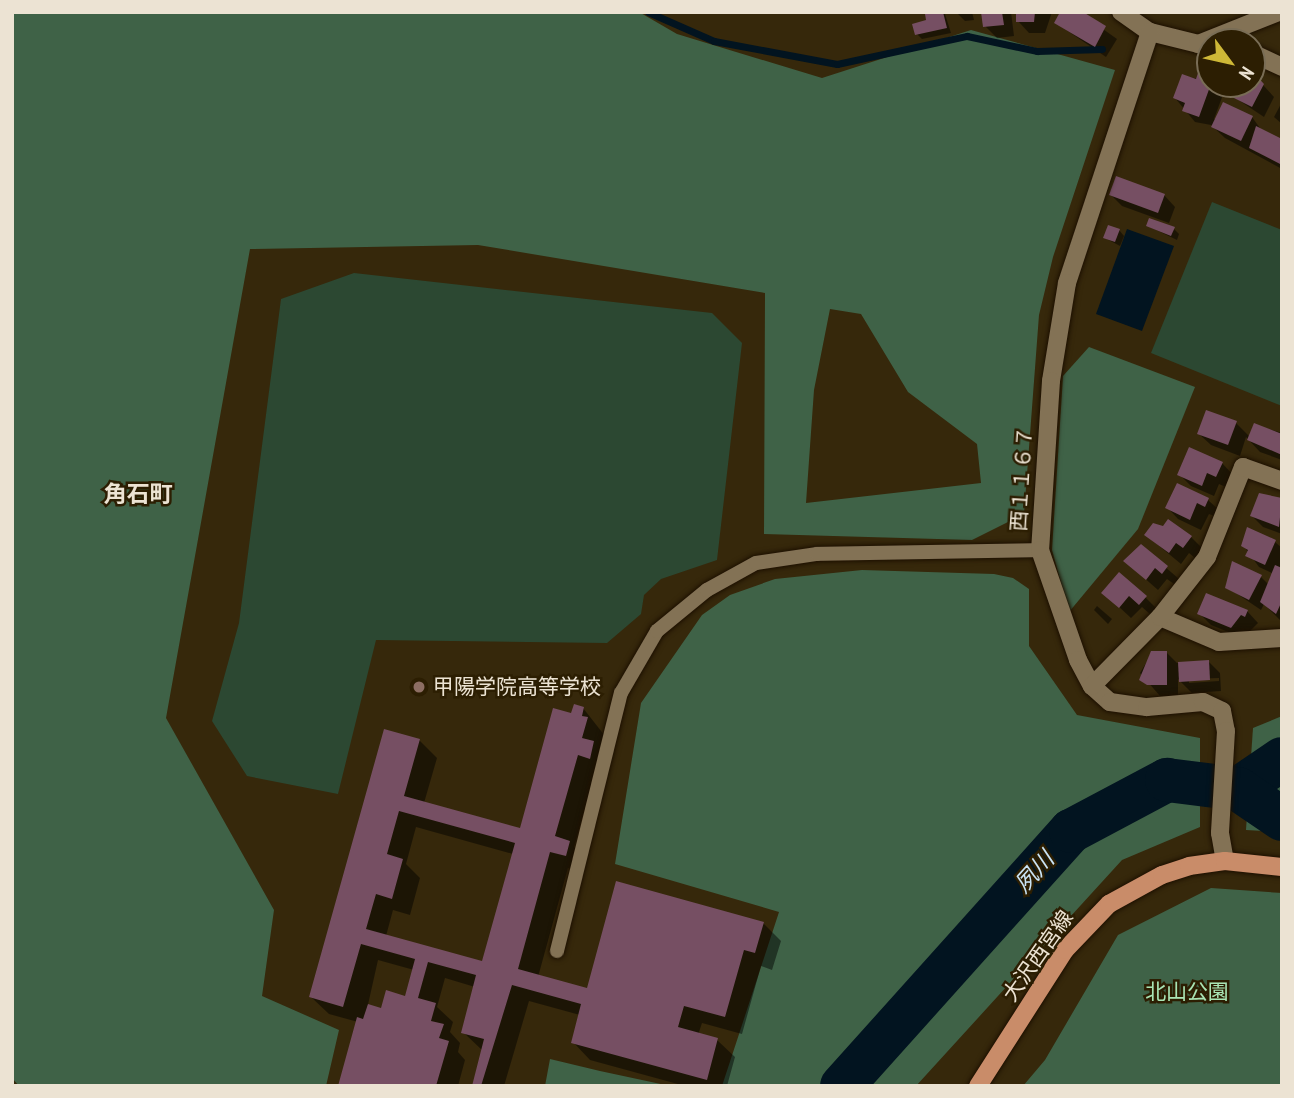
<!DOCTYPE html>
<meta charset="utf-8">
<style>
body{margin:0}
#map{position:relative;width:1294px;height:1098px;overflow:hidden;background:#36280b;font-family:"PT Sans Narrow","Noto Sans JP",sans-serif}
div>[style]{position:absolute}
.green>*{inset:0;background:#2c4832}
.forest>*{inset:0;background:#3f6247}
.water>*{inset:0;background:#021420}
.shadow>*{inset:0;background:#0007}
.stream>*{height:7px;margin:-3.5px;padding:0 3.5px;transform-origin:3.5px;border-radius:3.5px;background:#021420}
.river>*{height:44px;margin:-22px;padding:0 22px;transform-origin:22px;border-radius:22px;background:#021420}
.building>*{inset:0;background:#764f63}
.roads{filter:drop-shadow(0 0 2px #1d1000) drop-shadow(0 0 2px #1d1000)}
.lane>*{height:14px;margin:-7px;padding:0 7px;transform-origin:7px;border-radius:7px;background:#837255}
.street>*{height:18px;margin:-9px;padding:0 9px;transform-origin:9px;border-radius:9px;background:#837255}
.primary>*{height:18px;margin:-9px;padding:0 9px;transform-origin:9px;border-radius:9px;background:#c98c69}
.dots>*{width:19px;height:19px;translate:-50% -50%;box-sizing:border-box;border:4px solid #2c1e02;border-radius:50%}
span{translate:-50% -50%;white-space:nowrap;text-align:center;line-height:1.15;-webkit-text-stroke:5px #2c1e02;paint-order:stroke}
.street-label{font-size:21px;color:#ece3d3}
.poi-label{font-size:21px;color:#ece3d3}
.left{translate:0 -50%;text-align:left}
.park-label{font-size:21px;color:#a9e5b5}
.neighbourhood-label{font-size:23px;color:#ece3d3;font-weight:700}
.water-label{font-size:23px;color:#cae4f6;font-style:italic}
.frame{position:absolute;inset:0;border:14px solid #ece3d3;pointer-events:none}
.north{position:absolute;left:1196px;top:28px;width:70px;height:70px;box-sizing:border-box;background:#2c1e02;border:2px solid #796d56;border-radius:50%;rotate:123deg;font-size:19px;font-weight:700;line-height:28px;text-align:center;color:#ece3d3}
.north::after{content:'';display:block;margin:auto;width:24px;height:32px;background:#ceb837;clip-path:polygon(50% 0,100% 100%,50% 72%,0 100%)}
</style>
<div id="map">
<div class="green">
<i style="clip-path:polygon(1212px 202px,1282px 230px,1282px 406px,1151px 353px)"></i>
<i style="clip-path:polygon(354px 273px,712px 313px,742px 343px,717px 560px,661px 579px,644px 595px,641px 614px,607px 643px,376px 640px,338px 794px,247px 776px,212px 721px,239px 623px,281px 299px)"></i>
</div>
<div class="forest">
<i style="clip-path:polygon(evenodd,12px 12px,639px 12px,677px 34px,822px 78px,971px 30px,1115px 70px,1053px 257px,1039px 315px,1024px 514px,972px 540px,764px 534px,765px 293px,478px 245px,250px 249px,166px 718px,274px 910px,262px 996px,339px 1030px,326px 1086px,19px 1086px,12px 1078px,12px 12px,830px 309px,861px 314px,908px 392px,977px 444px,981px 483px,806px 503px,814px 390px,830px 309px)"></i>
<i style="clip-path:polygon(1089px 347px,1195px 387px,1138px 529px,1069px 612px,1052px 550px,1063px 376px)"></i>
<i style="clip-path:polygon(862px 570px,994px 574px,1013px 578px,1029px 589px,1029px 646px,1077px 715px,1200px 738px,1200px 827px,1122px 860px,916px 1086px,722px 1086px,779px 912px,615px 864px,641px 703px,702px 615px,730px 595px,775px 579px)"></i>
<i style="clip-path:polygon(1282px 716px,1282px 832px,1246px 830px,1253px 728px)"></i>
<i style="clip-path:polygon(1211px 888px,1282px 893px,1282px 1086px,1023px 1086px,1045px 1060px,1118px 935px)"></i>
<i style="clip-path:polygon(550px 1059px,600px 1071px,670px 1086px,545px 1086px)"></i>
</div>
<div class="water">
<i style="clip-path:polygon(1127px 229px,1174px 246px,1142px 331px,1096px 314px)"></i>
</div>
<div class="shadow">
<i style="clip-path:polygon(954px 12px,945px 14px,951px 33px,922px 39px,917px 34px,936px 12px)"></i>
<i style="clip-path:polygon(956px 12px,972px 12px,974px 20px,965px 21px)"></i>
<i style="clip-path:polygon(983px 12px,1011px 12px,1014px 36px,997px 38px,985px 26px)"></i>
<i style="clip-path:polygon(1018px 12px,1052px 12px,1045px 33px,1029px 33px,1018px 21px)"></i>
<i style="clip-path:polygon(1079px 12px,1117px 39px,1106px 57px,1056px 23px)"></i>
<i style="clip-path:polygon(1252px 73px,1274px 97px,1264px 117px,1231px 95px,1234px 84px,1252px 84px)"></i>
<i style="clip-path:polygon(1183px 76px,1210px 81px,1224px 92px,1214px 119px,1252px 117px,1262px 131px,1282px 141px,1282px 169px,1225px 138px,1211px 125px,1195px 122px,1175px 98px)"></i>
<i style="clip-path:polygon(1282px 102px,1282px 124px,1274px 117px)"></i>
<i style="clip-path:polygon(1111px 195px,1164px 195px,1175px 207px,1169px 223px,1122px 206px)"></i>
<i style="clip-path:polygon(1148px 226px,1174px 229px,1179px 234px,1177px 240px)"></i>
<i style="clip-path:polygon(1119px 230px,1124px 236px,1120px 246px,1105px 238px)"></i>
<i style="clip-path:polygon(1236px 423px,1250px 437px,1255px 425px,1282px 433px,1282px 460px,1260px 452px,1246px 437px,1240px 456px,1211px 445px,1199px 434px)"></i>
<i style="clip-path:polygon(1222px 463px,1233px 475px,1228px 488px,1219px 484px,1214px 496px,1191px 486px,1179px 474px)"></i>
<i style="clip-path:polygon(1178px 485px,1208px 500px,1220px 511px,1217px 517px,1209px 514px,1201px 530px,1178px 519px,1167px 507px)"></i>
<i style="clip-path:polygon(1260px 495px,1282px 501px,1282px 534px,1263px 527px,1252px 516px)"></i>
<i style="clip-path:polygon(1164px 528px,1191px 537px,1202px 548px,1195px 558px,1189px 553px,1181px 564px,1146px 535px)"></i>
<i style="clip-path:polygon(1275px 542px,1282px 548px,1282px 622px,1264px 604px,1261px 610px,1227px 587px,1261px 577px,1269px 585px,1274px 574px,1259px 567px,1243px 545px)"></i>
<i style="clip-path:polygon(1141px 546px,1179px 579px,1174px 584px,1167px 579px,1158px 590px,1125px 561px)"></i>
<i style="clip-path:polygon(1103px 592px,1145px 597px,1157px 609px,1151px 615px,1142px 607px,1131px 618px)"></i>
<i style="clip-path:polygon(1097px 606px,1112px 619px,1108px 624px,1094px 610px)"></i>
<i style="clip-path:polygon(1247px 611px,1258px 623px,1243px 638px,1211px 625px,1199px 613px)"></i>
<i style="clip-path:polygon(evenodd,1152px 653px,1167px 653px,1177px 663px,1209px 662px,1220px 673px,1221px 691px,1192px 693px,1178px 679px,1178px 696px,1160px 696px,1140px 673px,1152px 653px,1219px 678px,1219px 681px,1189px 683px,1189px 679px,1219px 678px)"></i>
<i style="clip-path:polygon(evenodd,583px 708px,605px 736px,574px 847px,587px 860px,583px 872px,568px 868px,538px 977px,588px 990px,763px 923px,781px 941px,772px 970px,761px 966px,742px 1034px,702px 1023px,698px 1035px,717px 1040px,735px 1057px,727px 1086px,685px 1086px,590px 1060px,573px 1042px,580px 1015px,529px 1001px,504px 1086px,473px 1086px,483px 1051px,463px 1032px,475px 987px,445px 978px,437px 1007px,453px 1022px,450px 1032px,460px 1043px,458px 1052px,465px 1060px,458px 1086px,340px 1086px,358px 1022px,329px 1014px,311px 997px,419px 740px,437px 758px,424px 803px,521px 830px,573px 715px,583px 708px,416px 827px,513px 854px,483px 963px,386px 936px,393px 910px,410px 915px,420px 878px,406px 864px,416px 827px,583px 708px,378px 960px,414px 970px,406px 998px,365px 1018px,378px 960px)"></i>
</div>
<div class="stream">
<i style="left:648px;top:12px;width:72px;rotate:23.7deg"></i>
<i style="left:714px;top:41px;width:125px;rotate:10.6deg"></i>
<i style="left:837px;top:64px;width:133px;rotate:-12.2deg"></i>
<i style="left:967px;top:36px;width:72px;rotate:12.1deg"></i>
<i style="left:1037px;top:51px;width:65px;rotate:-1.8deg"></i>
</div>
<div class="river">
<i style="left:1238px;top:789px;width:53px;rotate:-34.3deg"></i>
<i style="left:842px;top:1086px;width:343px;rotate:-48.1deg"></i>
<i style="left:1071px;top:831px;width:109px;rotate:-28deg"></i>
<i style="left:1167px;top:780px;width:72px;rotate:7.2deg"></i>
<i style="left:1238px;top:789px;width:53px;rotate:34.3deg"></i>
</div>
<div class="building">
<i style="clip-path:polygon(943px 12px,947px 28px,915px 35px,912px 24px,926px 20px,925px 14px)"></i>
<i style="clip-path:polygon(981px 12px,1002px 12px,1004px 25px,983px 27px)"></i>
<i style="clip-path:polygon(1016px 12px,1035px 12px,1034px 22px,1016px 22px)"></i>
<i style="clip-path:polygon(1060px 12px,1083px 12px,1106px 26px,1095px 47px,1054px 23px)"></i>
<i style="clip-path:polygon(1252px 71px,1264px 84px,1252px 107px,1228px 95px,1234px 84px,1252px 84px)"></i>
<i style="clip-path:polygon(1198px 73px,1210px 78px,1211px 84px,1199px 117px,1182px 111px,1185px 103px,1173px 98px,1182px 74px,1196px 79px)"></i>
<i style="clip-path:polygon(1223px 102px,1253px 116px,1241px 141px,1211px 127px)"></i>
<i style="clip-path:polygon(1256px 126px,1282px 139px,1282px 165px,1249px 148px)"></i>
<i style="clip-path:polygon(1116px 176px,1165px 194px,1158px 213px,1109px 195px)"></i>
<i style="clip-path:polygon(1149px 218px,1175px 227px,1171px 236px,1146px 226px)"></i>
<i style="clip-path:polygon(1108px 225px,1120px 229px,1115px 242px,1103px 238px)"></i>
<i style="clip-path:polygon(1206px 410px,1237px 421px,1228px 445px,1197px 434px)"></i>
<i style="clip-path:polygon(1254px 423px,1282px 434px,1282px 455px,1247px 440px)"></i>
<i style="clip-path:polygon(1189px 447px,1223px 462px,1216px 477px,1207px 473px,1202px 486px,1177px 475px)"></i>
<i style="clip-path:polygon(1177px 483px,1209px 498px,1205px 507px,1197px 503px,1190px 520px,1165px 508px)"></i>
<i style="clip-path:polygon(1259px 493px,1282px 498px,1279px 527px,1250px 516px)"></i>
<i style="clip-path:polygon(1168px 519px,1192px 536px,1183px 548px,1176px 543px,1169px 553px,1144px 535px,1153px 523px,1163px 526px)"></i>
<i style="clip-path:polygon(1247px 527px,1276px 540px,1265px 565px,1245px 556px,1248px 550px,1241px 546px)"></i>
<i style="clip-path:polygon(1141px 544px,1168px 566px,1162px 574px,1155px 568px,1146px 580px,1123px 561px)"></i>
<i style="clip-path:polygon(1232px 561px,1262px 575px,1249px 600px,1225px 588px)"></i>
<i style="clip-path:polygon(1275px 565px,1282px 568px,1282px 601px,1276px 614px,1260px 602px)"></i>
<i style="clip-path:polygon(1119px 572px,1147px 596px,1139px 605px,1129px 596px,1119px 608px,1101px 593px)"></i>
<i style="clip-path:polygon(1206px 593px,1248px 610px,1245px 617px,1241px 615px,1231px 628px,1197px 614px)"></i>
<i style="clip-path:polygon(1151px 651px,1167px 651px,1167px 685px,1147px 685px,1139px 680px)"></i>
<i style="clip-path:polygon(1209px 660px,1210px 680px,1179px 682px,1178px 662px)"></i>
<i style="clip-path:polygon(evenodd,574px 704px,584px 707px,582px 716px,588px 717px,582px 738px,594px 741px,590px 759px,578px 755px,555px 836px,570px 841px,566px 856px,550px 852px,518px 969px,587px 988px,616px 881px,764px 922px,755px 953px,744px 950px,725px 1017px,684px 1006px,678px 1027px,718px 1038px,707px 1080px,571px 1043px,581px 1004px,512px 985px,481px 1086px,472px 1086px,484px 1039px,461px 1033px,476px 975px,428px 962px,418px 998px,436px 1003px,431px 1021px,444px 1024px,439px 1038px,449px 1041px,436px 1086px,338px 1086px,357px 1017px,363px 1019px,368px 1004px,381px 1008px,386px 990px,405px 996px,415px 959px,361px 944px,343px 1007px,309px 997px,384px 729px,420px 739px,404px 796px,520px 828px,553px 708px,571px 713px,574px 704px,399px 811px,515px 843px,482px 961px,366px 929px,376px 894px,392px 899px,403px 859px,387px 854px,399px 811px)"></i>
</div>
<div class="roads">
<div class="lane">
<i style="left:557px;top:951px;width:266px;rotate:-76.1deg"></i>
<i style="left:621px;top:693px;width:72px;rotate:-59.9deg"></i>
<i style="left:657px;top:631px;width:65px;rotate:-39.4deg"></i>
<i style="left:707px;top:590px;width:56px;rotate:-28.9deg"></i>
<i style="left:756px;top:563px;width:62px;rotate:-8.4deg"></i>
<i style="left:817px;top:554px;width:223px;rotate:-1deg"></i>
</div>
<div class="street">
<i style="left:1121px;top:12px;width:35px;rotate:35deg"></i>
<i style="left:1150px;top:32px;width:49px;rotate:14deg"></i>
<i style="left:1198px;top:44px;width:87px;rotate:-21.6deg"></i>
<i style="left:1150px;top:32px;width:264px;rotate:108.3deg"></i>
<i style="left:1067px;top:283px;width:99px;rotate:99.3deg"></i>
<i style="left:1051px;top:381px;width:169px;rotate:93.7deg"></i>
<i style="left:1040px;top:550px;width:116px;rotate:70.9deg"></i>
<i style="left:1078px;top:660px;width:30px;rotate:62deg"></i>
<i style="left:1092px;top:686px;width:24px;rotate:42deg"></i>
<i style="left:1110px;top:702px;width:37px;rotate:8deg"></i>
<i style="left:1147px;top:707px;width:56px;rotate:-5.1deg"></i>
<i style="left:1203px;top:702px;width:21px;rotate:25deg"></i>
<i style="left:1222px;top:711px;width:20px;rotate:79deg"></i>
<i style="left:1226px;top:731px;width:102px;rotate:93.4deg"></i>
<i style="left:1220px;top:833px;width:28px;rotate:80deg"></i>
<i style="left:1252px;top:53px;width:33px;rotate:25deg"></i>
<i style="left:1160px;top:617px;width:64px;rotate:23deg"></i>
<i style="left:1219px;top:642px;width:63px;rotate:-3.6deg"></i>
<i style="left:1092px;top:686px;width:97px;rotate:-45.4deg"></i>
<i style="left:1160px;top:617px;width:76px;rotate:-51.9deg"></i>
<i style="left:1207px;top:557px;width:97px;rotate:-68.2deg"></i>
<i style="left:1243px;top:467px;width:41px;rotate:19.7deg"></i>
</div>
<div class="primary">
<i style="left:978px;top:1086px;width:161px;rotate:-57.4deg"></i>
<i style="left:1065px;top:950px;width:64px;rotate:-46.3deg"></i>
<i style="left:1109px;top:904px;width:60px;rotate:-28.7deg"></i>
<i style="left:1162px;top:875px;width:28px;rotate:-18deg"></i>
<i style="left:1189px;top:866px;width:36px;rotate:-8deg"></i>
<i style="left:1225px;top:861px;width:57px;rotate:6deg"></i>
</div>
</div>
<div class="dots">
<i style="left:419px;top:687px;background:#8d6e63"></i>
</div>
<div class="street-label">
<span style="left:1022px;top:479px;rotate:-86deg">西１１６７</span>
<span style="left:1038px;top:956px;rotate:-55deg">大沢西宮線</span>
</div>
<div class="poi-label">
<span class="left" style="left:433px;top:687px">甲陽学院高等学校</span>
</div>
<div class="park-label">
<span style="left:1187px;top:992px">北山公園</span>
</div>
<div class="neighbourhood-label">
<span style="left:138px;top:494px">角石町</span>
</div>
<div class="water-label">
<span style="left:1034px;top:872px;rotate:-48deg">夙川</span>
</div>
<div class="frame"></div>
<div class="north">N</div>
</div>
